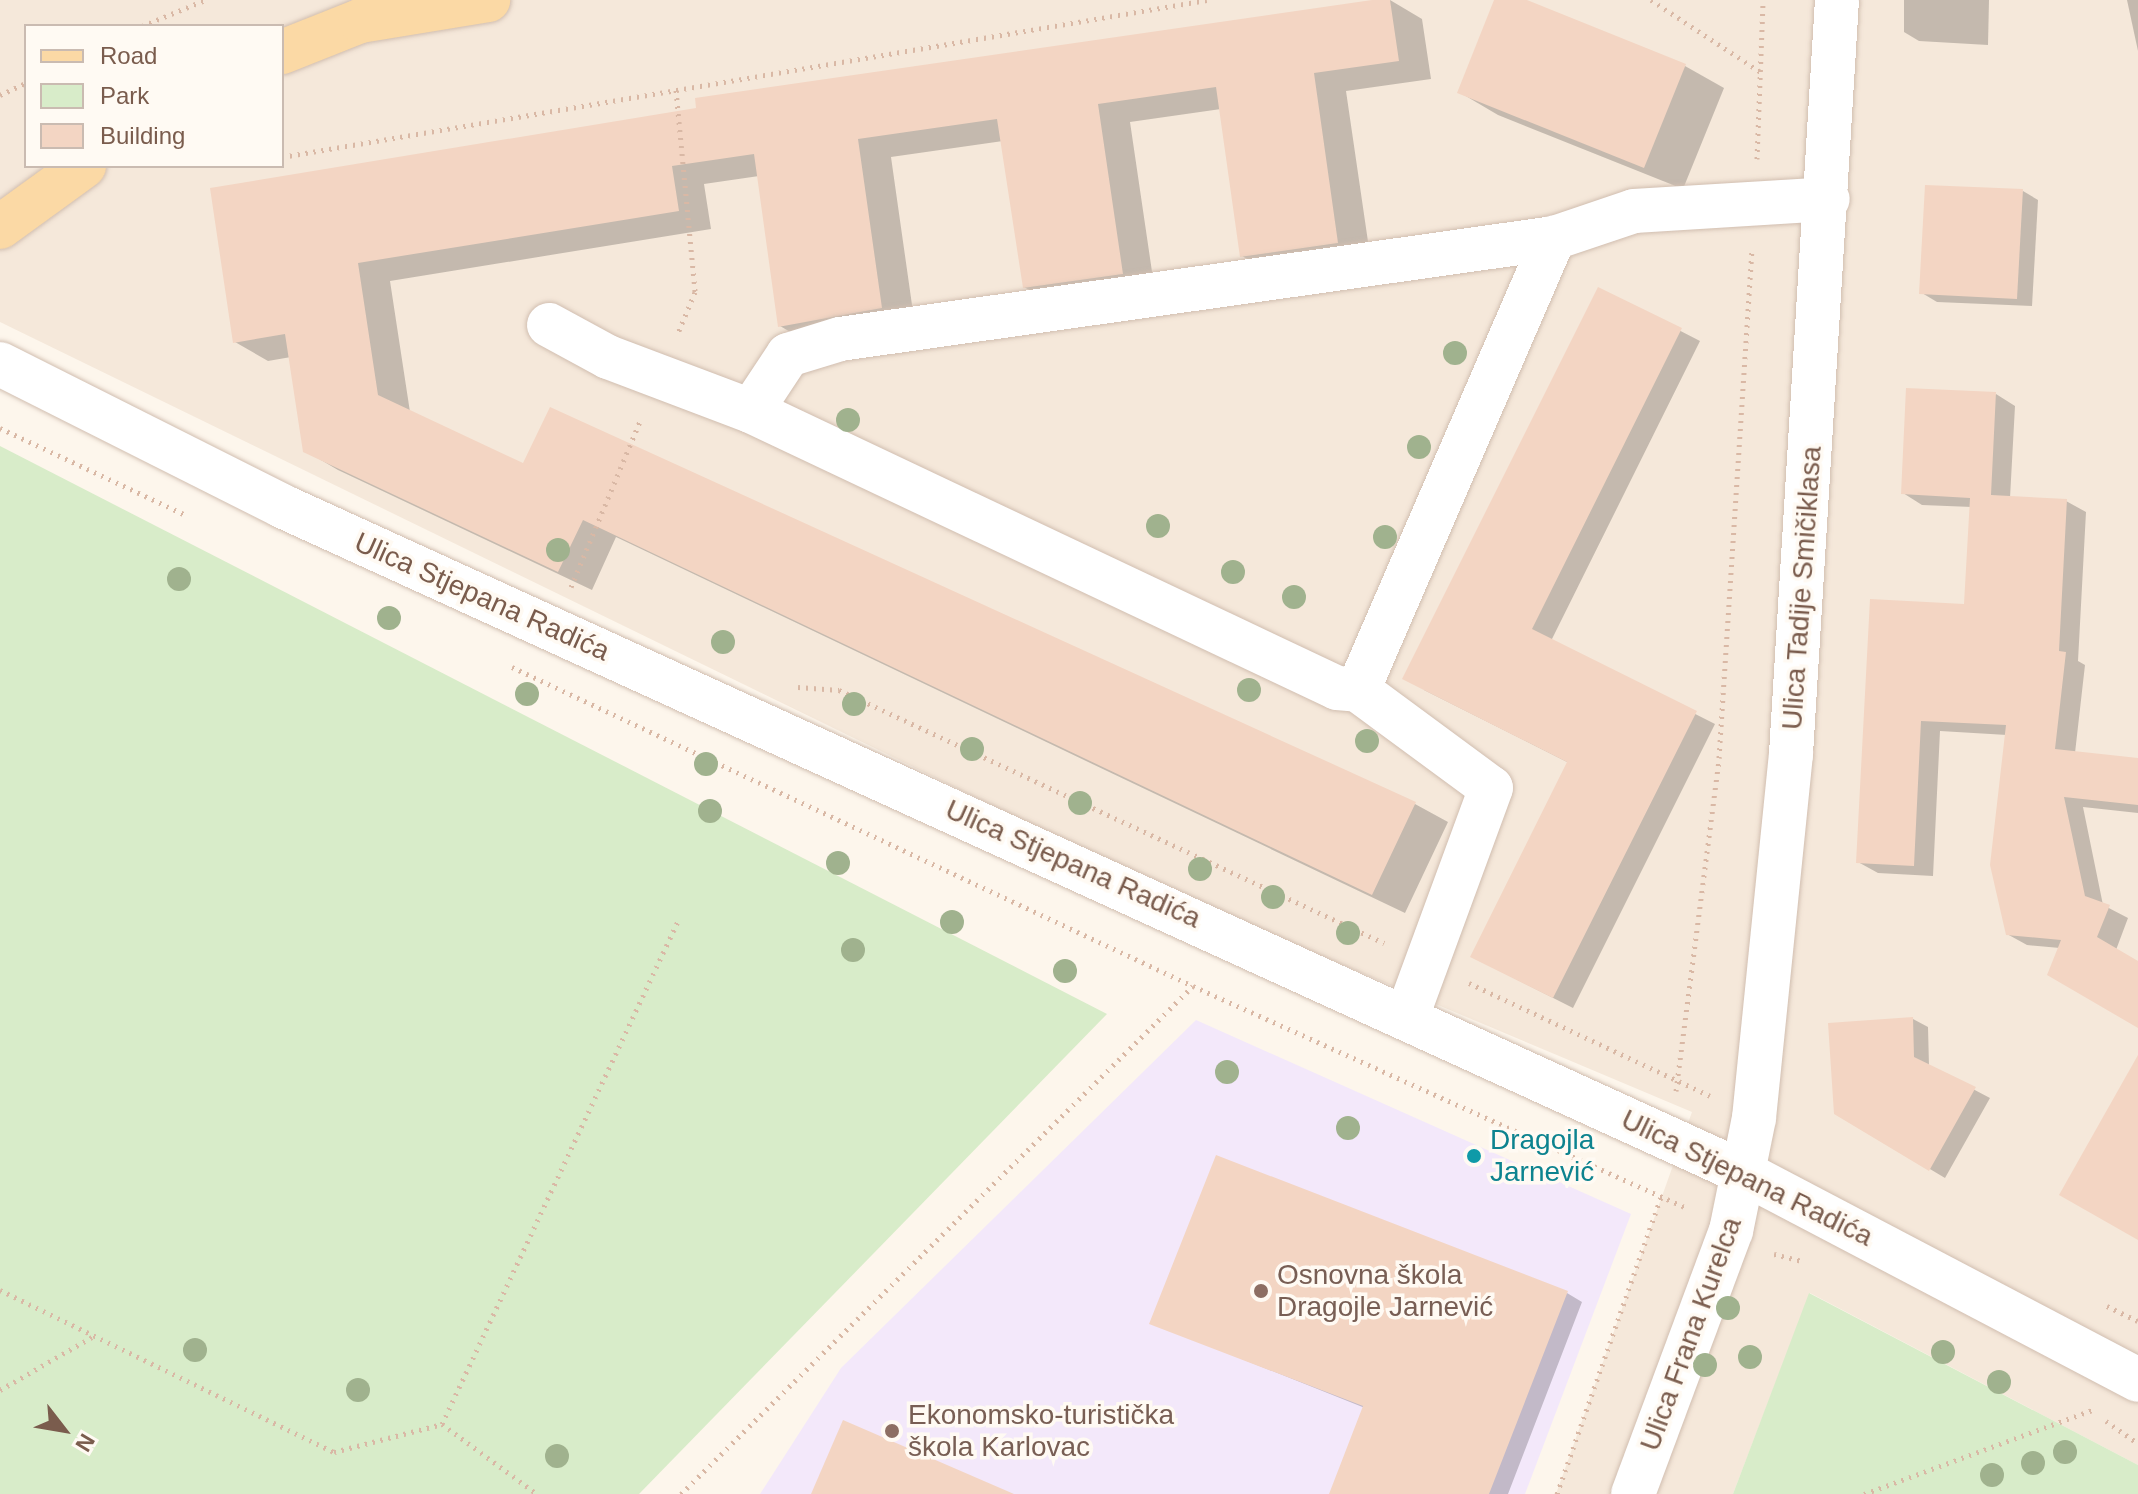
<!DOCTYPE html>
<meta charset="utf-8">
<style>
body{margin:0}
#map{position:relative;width:2138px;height:1494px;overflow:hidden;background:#fdf6ec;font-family:Arial,sans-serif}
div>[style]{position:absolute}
.residential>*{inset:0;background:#f5e8da}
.education>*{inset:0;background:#f3e8fa}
.green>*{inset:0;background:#d8ecc9}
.shadow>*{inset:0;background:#0003}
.building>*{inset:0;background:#f3d5c3}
.path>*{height:5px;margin-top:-2.5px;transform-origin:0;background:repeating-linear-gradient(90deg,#d9b8a5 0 2px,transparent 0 8px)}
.roads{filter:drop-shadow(0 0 2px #d1beb0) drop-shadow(0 0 2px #d1beb0)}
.minor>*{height:44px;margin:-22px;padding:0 22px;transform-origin:22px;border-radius:22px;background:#fff}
.major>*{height:44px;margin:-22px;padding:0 22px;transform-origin:22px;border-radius:22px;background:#fbd9a5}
.trees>*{width:24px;height:24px;margin:-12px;border-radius:50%;background:#a0b28e}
.dots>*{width:22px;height:22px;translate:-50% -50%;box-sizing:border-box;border:4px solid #fffaf3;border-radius:50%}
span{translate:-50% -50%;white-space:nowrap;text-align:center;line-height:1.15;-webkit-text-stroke:7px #fffaf3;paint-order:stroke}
.street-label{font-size:28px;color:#7a5c4d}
.culture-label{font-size:28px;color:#0d838f}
.left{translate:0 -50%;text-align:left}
.education-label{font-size:28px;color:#785e54}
.legend{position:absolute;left:24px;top:24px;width:260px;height:144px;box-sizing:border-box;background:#fffaf3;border:2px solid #cabbb1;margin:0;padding:10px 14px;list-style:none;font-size:24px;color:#7a5c4d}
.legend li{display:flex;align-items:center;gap:16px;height:40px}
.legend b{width:40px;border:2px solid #cabbb1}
.north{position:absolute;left:24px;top:1390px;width:80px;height:80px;-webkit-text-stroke:6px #fffaf3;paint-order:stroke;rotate:121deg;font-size:22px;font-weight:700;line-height:32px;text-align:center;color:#7a5c4d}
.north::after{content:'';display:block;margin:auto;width:28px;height:36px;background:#7a5c4d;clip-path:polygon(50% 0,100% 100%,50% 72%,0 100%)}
</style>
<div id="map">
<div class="residential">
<i style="clip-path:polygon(evenodd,0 0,2138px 0,2138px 1465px,1810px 1293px,1733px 1494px,1556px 1494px,1692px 1112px,1172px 893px,0 322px,0 0,26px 26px,282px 26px,282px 166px,26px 166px,26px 26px)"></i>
</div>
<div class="education">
<i style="clip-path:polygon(1196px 1020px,1631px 1214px,1525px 1494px,760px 1494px,841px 1368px)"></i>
</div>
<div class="green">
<i style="clip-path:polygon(0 446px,1107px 1014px,639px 1494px,0 1494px)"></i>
<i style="clip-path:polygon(1809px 1293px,2138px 1465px,2138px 1494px,1733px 1494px)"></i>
</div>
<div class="shadow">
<i style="clip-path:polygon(1390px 0,1422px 19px,1431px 79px,1346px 91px,1371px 262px,1275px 275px,1242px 256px,1221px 109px,1130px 122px,1155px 292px,1058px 306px,1024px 287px,1003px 141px,891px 157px,915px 326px,813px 345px,780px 326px,759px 176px,704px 184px,711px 229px,390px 281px,410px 412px,524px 466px,1415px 804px,1448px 822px,1405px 913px,616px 537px,592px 590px,338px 470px,304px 450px,291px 357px,268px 361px,235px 342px,212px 190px)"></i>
<i style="clip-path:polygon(1496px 0,1521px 0,1685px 66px,1724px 88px,1683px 189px,1498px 115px,1459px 92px)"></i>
<i style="clip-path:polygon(1904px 0,1989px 0,1988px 45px,1919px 41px,1904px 32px)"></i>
<i style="clip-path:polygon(2127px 0,2138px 0,2138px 51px)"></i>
<i style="clip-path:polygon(2023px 191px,2038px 200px,2032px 306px,1937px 302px,1922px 293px)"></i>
<i style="clip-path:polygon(1599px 289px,1700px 341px,1551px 641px,1715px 724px,1573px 1008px,1492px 967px,1569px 763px,1424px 690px)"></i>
<i style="clip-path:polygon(1996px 394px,2015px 406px,2010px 498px,2066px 501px,2086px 512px,2078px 661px,2085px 665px,2075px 753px,2138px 760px,2138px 813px,2083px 807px,2103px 905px,2128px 918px,2116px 950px,2138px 963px,2138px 1026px,2060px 948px,2027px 945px,2007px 934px,2007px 735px,1940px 731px,1933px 876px,1878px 873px,1858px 862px,1966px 606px,1972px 507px,1922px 505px,1903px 493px)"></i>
<i style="clip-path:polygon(1913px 1019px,1928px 1027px,1929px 1066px,1990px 1098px,1945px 1178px,1836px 1113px)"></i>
<i style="clip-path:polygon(1567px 1293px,1582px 1302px,1508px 1494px,1331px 1494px,1365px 1408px,1152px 1323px)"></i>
</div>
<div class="building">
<i style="clip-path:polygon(1372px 0,1390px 0,1399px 61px,1314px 73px,1338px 243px,1240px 257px,1216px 87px,1098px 104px,1123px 274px,1023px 288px,997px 119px,858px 139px,882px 308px,778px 327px,754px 154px,672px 166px,679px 211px,358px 263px,378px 395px,523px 463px,550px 407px,1416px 802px,1372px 895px,583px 520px,558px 572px,303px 452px,285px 334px,233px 343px,210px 188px,696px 108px,695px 98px)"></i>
<i style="clip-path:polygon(1494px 0,1527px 0,1686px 64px,1644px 168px,1457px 93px)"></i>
<i style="clip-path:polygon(1925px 185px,2023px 189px,2017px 299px,1919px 294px)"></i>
<i style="clip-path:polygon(1598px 287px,1682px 328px,1532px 629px,1697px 711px,1553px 998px,1470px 957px,1567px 762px,1402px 679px)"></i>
<i style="clip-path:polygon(1906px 388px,1996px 392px,1991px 495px,2067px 499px,2059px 651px,2066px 652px,2055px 749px,2138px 758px,2138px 805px,2064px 797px,2085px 896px,2110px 905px,2097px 937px,2138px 961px,2138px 1028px,2047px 975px,2061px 940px,2006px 935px,1990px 865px,2006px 725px,1921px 721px,1914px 866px,1856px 863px,1870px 599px,1964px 604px,1970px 498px,1901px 494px)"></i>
<i style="clip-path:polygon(1913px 1017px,1914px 1057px,1976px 1087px,1929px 1171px,1834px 1114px,1828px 1023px)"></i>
<i style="clip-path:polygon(2138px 1055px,2138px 1240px,2059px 1195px)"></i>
<i style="clip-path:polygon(1216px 1155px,1568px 1291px,1489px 1494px,1329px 1494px,1363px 1406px,1149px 1324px)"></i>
<i style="clip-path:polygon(843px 1420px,1014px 1494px,811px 1494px)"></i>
</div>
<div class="path">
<i style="left:1651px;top:0;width:133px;rotate:33.3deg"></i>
<i style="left:142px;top:26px;width:68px;rotate:-22.4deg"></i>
<i style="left:676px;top:90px;width:203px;rotate:84.6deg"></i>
<i style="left:695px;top:292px;width:44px;rotate:112.5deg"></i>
<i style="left:0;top:95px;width:29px;rotate:-25deg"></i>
<i style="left:282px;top:157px;width:938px;rotate:-9.63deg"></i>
<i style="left:1757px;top:159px;width:159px;rotate:-87.8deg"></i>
<i style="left:0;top:428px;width:203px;rotate:25.1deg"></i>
<i style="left:571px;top:587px;width:182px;rotate:-67.4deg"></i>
<i style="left:512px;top:667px;width:752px;rotate:25.1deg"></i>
<i style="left:1193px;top:986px;width:542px;rotate:24.2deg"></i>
<i style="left:798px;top:687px;width:41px;rotate:4.2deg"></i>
<i style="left:839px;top:690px;width:601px;rotate:24.9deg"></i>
<i style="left:1469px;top:983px;width:266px;rotate:25.1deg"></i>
<i style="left:1676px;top:1091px;width:336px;rotate:-82.6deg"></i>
<i style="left:1719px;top:758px;width:510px;rotate:-86.29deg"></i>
<i style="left:1774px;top:1254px;width:30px;rotate:14deg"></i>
<i style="left:0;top:1290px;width:371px;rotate:25.9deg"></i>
<i style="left:334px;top:1452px;width:112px;rotate:-14.5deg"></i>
<i style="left:442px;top:1424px;width:118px;rotate:36.4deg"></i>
<i style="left:2107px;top:1306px;width:34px;rotate:26deg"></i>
<i style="left:0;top:1390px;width:108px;rotate:-29.9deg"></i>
<i style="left:2106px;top:1421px;width:39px;rotate:35deg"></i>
<i style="left:442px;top:1424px;width:556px;rotate:-64.86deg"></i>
<i style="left:681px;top:1494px;width:721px;rotate:-44.78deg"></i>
<i style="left:1557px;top:1494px;width:317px;rotate:-70.7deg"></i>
<i style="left:1864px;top:1494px;width:243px;rotate:-20.2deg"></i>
</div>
<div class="roads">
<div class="minor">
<i style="left:549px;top:325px;width:67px;rotate:28.5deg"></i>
<i style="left:608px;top:357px;width:153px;rotate:20.7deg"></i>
<i style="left:751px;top:411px;width:648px;rotate:25.3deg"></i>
<i style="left:1337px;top:688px;width:21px;rotate:5deg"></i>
<i style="left:1358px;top:690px;width:165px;rotate:36.4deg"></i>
<i style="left:1491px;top:788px;width:243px;rotate:110.2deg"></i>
<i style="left:0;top:364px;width:316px;rotate:26.7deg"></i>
<i style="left:282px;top:506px;width:1607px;rotate:24.52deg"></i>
<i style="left:1744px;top:1173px;width:445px;rotate:27.7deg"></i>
<i style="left:751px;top:411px;width:67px;rotate:-56.5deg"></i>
<i style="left:788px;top:355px;width:54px;rotate:-17.1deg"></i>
<i style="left:840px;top:339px;width:721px;rotate:-8.05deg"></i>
<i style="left:1554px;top:238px;width:84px;rotate:-18.6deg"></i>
<i style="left:1634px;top:211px;width:194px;rotate:-3.5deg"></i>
<i style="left:1358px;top:690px;width:493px;rotate:-66.6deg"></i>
<i style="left:1633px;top:1494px;width:281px;rotate:-69.6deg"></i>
<i style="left:1731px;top:1231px;width:115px;rotate:-78.5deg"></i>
<i style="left:1754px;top:1118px;width:366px;rotate:-84.2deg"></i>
<i style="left:1791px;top:754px;width:755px;rotate:-86.51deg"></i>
</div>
<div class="major">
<i style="left:282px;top:52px;width:84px;rotate:-21.7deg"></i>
<i style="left:360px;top:21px;width:130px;rotate:-9.3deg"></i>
<i style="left:0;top:227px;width:104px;rotate:-36deg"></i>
</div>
</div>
<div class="trees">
<i style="left:1455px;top:353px"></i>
<i style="left:848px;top:420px"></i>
<i style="left:1419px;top:447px"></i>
<i style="left:1158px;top:526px"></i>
<i style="left:1385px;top:537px"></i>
<i style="left:558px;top:550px"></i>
<i style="left:1233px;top:572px"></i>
<i style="left:179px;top:579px"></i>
<i style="left:1294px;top:597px"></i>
<i style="left:389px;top:618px"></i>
<i style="left:723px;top:642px"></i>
<i style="left:1249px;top:690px"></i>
<i style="left:527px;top:694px"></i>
<i style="left:854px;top:704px"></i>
<i style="left:1367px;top:741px"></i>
<i style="left:972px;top:749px"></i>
<i style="left:706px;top:764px"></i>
<i style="left:1080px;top:803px"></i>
<i style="left:710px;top:811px"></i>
<i style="left:838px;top:863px"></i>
<i style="left:1200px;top:869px"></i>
<i style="left:1273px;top:897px"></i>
<i style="left:952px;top:922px"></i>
<i style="left:1348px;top:933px"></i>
<i style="left:853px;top:950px"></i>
<i style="left:1065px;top:971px"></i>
<i style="left:1227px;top:1072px"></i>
<i style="left:1348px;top:1128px"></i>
<i style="left:1728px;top:1308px"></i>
<i style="left:195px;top:1350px"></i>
<i style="left:1943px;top:1352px"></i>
<i style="left:1750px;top:1357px"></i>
<i style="left:1705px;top:1365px"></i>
<i style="left:1999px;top:1382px"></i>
<i style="left:358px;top:1390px"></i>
<i style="left:2065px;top:1452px"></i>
<i style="left:557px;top:1456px"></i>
<i style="left:2033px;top:1463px"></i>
<i style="left:1992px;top:1475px"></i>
</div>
<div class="dots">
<i style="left:1474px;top:1156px;background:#0f9aa8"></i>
<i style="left:1261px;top:1291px;background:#8d6e63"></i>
<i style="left:892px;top:1431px;background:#8d6e63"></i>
</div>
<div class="street-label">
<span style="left:1802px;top:588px;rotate:-86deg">Ulica Tadije Smičiklasa</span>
<span style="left:482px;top:597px;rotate:24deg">Ulica Stjepana Radića</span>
<span style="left:1073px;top:864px;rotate:24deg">Ulica Stjepana Radića</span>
<span style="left:1747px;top:1178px;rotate:26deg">Ulica Stjepana Radića</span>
<span style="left:1691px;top:1334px;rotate:-70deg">Ulica Frana Kurelca</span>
</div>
<div class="culture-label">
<span class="left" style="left:1490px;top:1156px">Dragojla<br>Jarnević</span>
</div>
<div class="education-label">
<span class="left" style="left:1277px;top:1291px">Osnovna škola<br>Dragojle Jarnević</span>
<span class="left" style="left:908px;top:1431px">Ekonomsko-turistička<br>škola Karlovac</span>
</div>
<ul class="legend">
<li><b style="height:10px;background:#fbd9a5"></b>Road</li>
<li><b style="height:22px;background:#d8ecc9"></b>Park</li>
<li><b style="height:22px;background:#f3d5c3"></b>Building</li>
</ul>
<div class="north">N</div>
</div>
